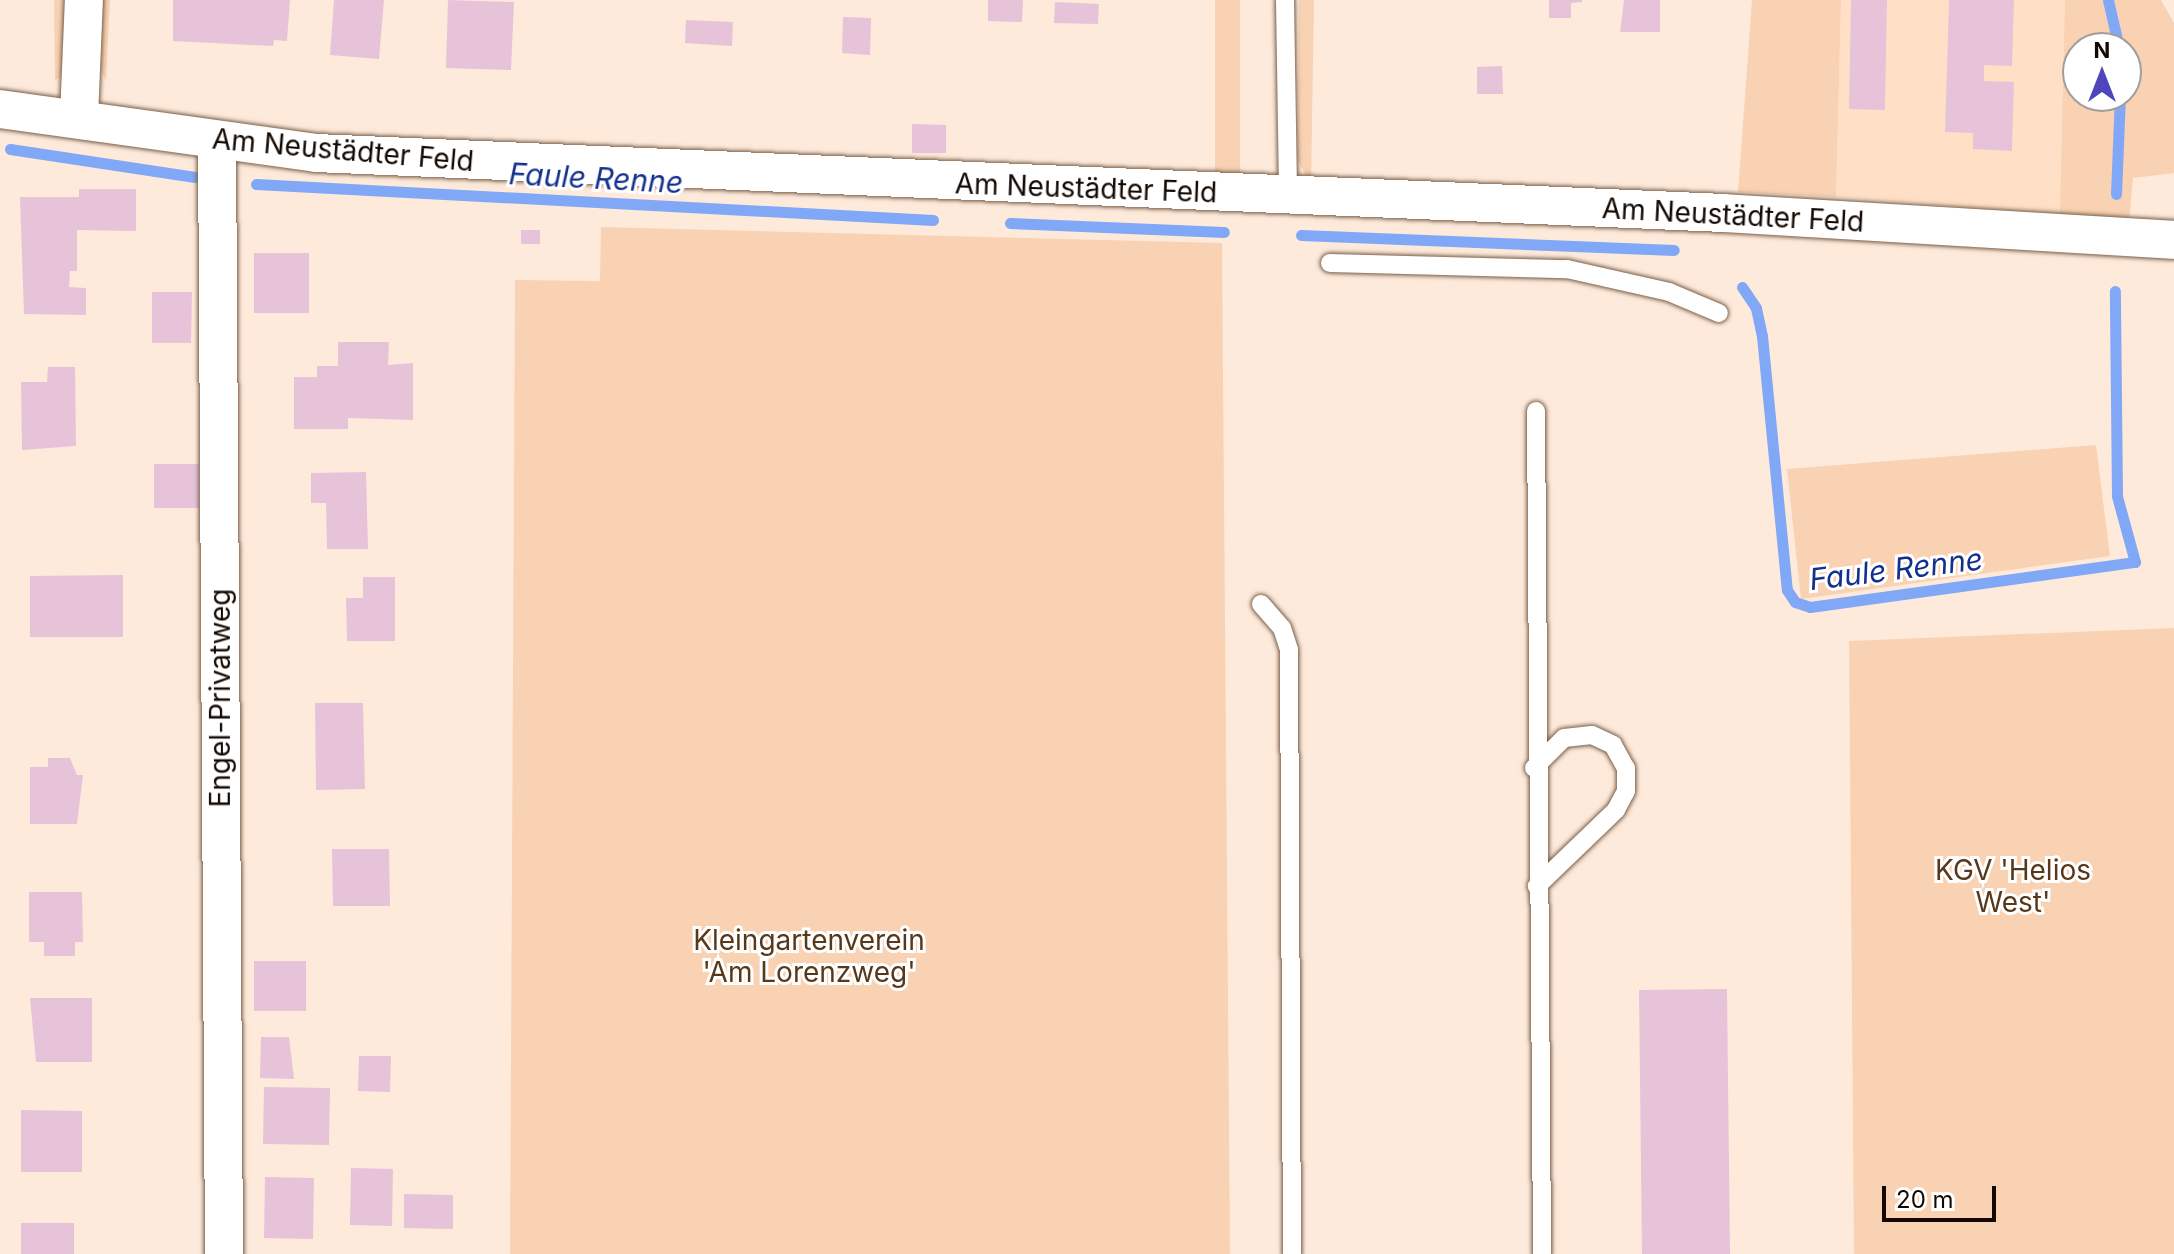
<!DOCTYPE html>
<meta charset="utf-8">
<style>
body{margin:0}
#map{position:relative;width:2174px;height:1254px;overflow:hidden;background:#feeadb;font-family:Inter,sans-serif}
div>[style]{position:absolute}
.built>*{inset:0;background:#ffe0c7}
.green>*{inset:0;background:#f8d2b3}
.stream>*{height:11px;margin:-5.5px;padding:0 5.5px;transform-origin:5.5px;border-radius:5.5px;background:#81a7f7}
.building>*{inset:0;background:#e6c3d9}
.roads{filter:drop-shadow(0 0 2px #7a5f48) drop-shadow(0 0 2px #7a5f48)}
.lane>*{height:18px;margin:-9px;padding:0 9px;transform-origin:9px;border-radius:9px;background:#fff}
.street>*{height:38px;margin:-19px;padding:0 19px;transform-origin:19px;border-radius:19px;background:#fff}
span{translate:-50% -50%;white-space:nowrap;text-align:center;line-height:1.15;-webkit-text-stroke:6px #fff;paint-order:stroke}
.street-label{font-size:28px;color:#130902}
.park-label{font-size:28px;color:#57381b}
.water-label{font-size:30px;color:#12318c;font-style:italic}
.north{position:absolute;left:2062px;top:32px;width:80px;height:80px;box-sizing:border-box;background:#fff;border:2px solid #a19d9a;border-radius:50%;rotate:0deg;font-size:22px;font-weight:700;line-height:32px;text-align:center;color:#130902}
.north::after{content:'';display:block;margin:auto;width:28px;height:36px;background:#4f46bd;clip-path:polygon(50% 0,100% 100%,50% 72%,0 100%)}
.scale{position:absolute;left:1882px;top:1186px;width:114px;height:36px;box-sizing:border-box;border:4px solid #130902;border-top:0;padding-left:10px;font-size:24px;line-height:28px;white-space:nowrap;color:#130902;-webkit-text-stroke:6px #fff;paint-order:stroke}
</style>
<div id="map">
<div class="built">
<i style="clip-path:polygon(1841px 0,2069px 0,2060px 214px,1836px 197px)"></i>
</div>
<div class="green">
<i style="clip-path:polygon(54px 0,65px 0,63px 76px,55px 80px)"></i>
<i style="clip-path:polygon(101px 0,110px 0,106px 81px,99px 65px)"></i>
<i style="clip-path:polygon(1215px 0,1240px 0,1240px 177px,1215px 177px)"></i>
<i style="clip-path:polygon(1299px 0,1314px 0,1311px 184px,1298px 161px)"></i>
<i style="clip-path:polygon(1752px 0,1841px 0,1836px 197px,1738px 192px)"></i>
<i style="clip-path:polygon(evenodd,2065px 0,2161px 0,2174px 23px,2174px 173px,2133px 178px,2129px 223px,2060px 214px,2065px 0,2078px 48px,2126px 48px,2126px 96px,2078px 96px,2078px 48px)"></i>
<i style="clip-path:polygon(601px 227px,1222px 243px,1230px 1254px,510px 1254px,515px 280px,600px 281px)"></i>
<i style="clip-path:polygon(2096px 445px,2110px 556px,1801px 599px,1787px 469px)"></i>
<i style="clip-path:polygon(2174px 628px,2174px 1254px,1854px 1254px,1849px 641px)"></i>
</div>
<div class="stream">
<i style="left:2108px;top:0;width:49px;rotate:77.1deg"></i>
<i style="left:10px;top:149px;width:187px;rotate:8.6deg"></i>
<i style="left:256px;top:184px;width:678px;rotate:3.04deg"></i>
<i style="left:2116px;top:194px;width:98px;rotate:-87.7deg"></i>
<i style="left:1010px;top:223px;width:214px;rotate:2.4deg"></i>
<i style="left:1301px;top:235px;width:373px;rotate:2.3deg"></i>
<i style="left:1742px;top:287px;width:25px;rotate:56deg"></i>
<i style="left:1756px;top:308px;width:29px;rotate:78deg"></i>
<i style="left:1762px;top:336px;width:255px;rotate:84.4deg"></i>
<i style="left:1787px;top:590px;width:14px;rotate:56deg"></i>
<i style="left:1795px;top:602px;width:16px;rotate:18deg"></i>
<i style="left:1810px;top:607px;width:328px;rotate:-7.9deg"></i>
<i style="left:2135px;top:562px;width:68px;rotate:-105.3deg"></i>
<i style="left:2117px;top:496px;width:205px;rotate:-90.6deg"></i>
</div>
<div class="building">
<i style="clip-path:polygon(173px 0,290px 0,287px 41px,274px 40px,273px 46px,173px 41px)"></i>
<i style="clip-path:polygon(334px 0,384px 0,379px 59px,330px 55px)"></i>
<i style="clip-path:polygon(448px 0,514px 2px,511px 70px,446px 68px)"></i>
<i style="clip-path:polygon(988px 0,1023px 0,1022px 22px,988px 21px)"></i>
<i style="clip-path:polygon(1549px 0,1582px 0,1582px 2px,1571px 3px,1571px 18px,1549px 18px)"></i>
<i style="clip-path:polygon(1624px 0,1660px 0,1660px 32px,1620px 32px)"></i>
<i style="clip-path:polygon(1851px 0,1887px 0,1885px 110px,1849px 109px)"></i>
<i style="clip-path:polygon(1949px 0,2014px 0,2012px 66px,1984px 65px,1984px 81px,2014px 82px,2012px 151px,1973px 149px,1973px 133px,1945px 132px)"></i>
<i style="clip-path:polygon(1055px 2px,1099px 4px,1098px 24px,1054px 23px)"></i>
<i style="clip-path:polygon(843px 17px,871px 18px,870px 55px,842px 53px)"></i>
<i style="clip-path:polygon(686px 20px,733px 22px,732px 46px,685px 43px)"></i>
<i style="clip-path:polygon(1502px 66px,1503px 94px,1477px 94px,1477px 67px)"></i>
<i style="clip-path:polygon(912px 124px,946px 125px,946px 153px,912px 153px)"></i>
<i style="clip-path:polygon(79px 189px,136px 189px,136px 231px,77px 230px,77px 271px,70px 271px,69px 287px,86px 288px,86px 315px,24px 314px,20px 197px,79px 197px)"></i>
<i style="clip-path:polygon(521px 230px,540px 230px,540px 244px,521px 244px)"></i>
<i style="clip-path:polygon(254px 253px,309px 253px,309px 313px,254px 313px)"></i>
<i style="clip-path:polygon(152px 292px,192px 292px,191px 343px,152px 343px)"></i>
<i style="clip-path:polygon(338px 342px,389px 342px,388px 365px,413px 363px,413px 420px,348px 418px,348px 429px,294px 429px,294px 377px,317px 377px,317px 366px,338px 366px)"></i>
<i style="clip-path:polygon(48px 367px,75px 367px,76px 446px,22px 450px,21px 382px,47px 382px)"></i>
<i style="clip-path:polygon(154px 464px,199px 464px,199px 508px,154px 508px)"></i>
<i style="clip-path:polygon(366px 472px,368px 549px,327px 549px,326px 503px,311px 503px,311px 473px)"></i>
<i style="clip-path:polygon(123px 575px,123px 637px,30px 637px,30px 576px)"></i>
<i style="clip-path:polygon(363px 577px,395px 577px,395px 641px,347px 641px,346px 598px,363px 598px)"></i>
<i style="clip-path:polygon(315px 703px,363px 703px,365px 789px,316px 790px)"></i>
<i style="clip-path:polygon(48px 758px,70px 758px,77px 775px,83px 775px,77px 824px,30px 824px,30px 767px,48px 767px)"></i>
<i style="clip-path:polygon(332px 849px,389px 849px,390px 906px,333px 906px)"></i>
<i style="clip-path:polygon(29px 892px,82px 892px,83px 942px,75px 942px,75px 956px,44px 956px,44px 942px,29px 942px)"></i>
<i style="clip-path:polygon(254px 961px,306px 961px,306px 1011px,254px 1011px)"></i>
<i style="clip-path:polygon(1727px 989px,1730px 1254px,1642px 1254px,1639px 990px)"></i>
<i style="clip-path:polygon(30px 998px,92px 998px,92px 1062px,36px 1062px)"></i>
<i style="clip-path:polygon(261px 1037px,289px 1037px,294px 1079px,260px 1078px)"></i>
<i style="clip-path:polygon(359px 1056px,391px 1056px,390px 1092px,358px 1091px)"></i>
<i style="clip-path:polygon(264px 1087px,330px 1088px,329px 1145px,263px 1144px)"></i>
<i style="clip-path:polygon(21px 1110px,82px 1111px,82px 1172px,21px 1172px)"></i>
<i style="clip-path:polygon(351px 1168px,393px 1169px,392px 1226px,350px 1225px)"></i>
<i style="clip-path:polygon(265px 1177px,314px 1178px,313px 1239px,264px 1238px)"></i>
<i style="clip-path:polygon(404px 1194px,453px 1195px,453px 1229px,404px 1228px)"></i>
<i style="clip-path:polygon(21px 1223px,74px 1223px,74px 1254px,21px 1254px)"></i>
</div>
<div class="roads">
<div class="lane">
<i style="left:1285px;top:0;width:197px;rotate:89.1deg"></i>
<i style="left:1330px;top:263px;width:237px;rotate:1.5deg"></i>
<i style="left:1567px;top:269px;width:105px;rotate:12.7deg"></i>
<i style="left:1669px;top:292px;width:54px;rotate:22.8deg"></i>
<i style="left:1536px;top:411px;width:843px;rotate:89.59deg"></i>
<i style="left:1261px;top:604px;width:32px;rotate:49deg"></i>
<i style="left:1282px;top:628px;width:23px;rotate:72deg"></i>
<i style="left:1289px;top:650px;width:604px;rotate:89.72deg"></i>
<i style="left:1534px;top:768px;width:42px;rotate:-45deg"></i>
<i style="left:1564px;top:738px;width:28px;rotate:-6deg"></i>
<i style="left:1592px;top:735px;width:23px;rotate:25deg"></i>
<i style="left:1613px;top:745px;width:26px;rotate:61deg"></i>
<i style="left:1626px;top:768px;width:23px;rotate:90deg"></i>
<i style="left:1626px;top:791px;width:21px;rotate:118deg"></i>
<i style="left:1616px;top:810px;width:110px;rotate:136.1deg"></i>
</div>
<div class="street">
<i style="left:0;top:109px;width:319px;rotate:7.9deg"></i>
<i style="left:316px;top:153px;width:1408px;rotate:2.44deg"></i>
<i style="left:1723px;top:213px;width:452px;rotate:3.4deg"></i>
<i style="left:79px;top:117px;width:117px;rotate:-87.6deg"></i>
<i style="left:217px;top:142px;width:1112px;rotate:89.64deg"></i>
</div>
</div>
<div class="street-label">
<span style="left:343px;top:150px;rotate:5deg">Am Neustädter Feld</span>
<span style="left:1086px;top:188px;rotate:2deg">Am Neustädter Feld</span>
<span style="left:1733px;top:215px;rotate:3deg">Am Neustädter Feld</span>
<span style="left:220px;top:698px;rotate:-90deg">Engel-Privatweg</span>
</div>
<div class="park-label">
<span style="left:2013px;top:886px">KGV 'Helios<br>West'</span>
<span style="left:809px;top:956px">Kleingartenverein<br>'Am Lorenzweg'</span>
</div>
<div class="water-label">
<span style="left:596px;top:178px;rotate:3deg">Faule Renne</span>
<span style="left:1896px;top:569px;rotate:-7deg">Faule Renne</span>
</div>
<div class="north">N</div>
<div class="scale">20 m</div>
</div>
